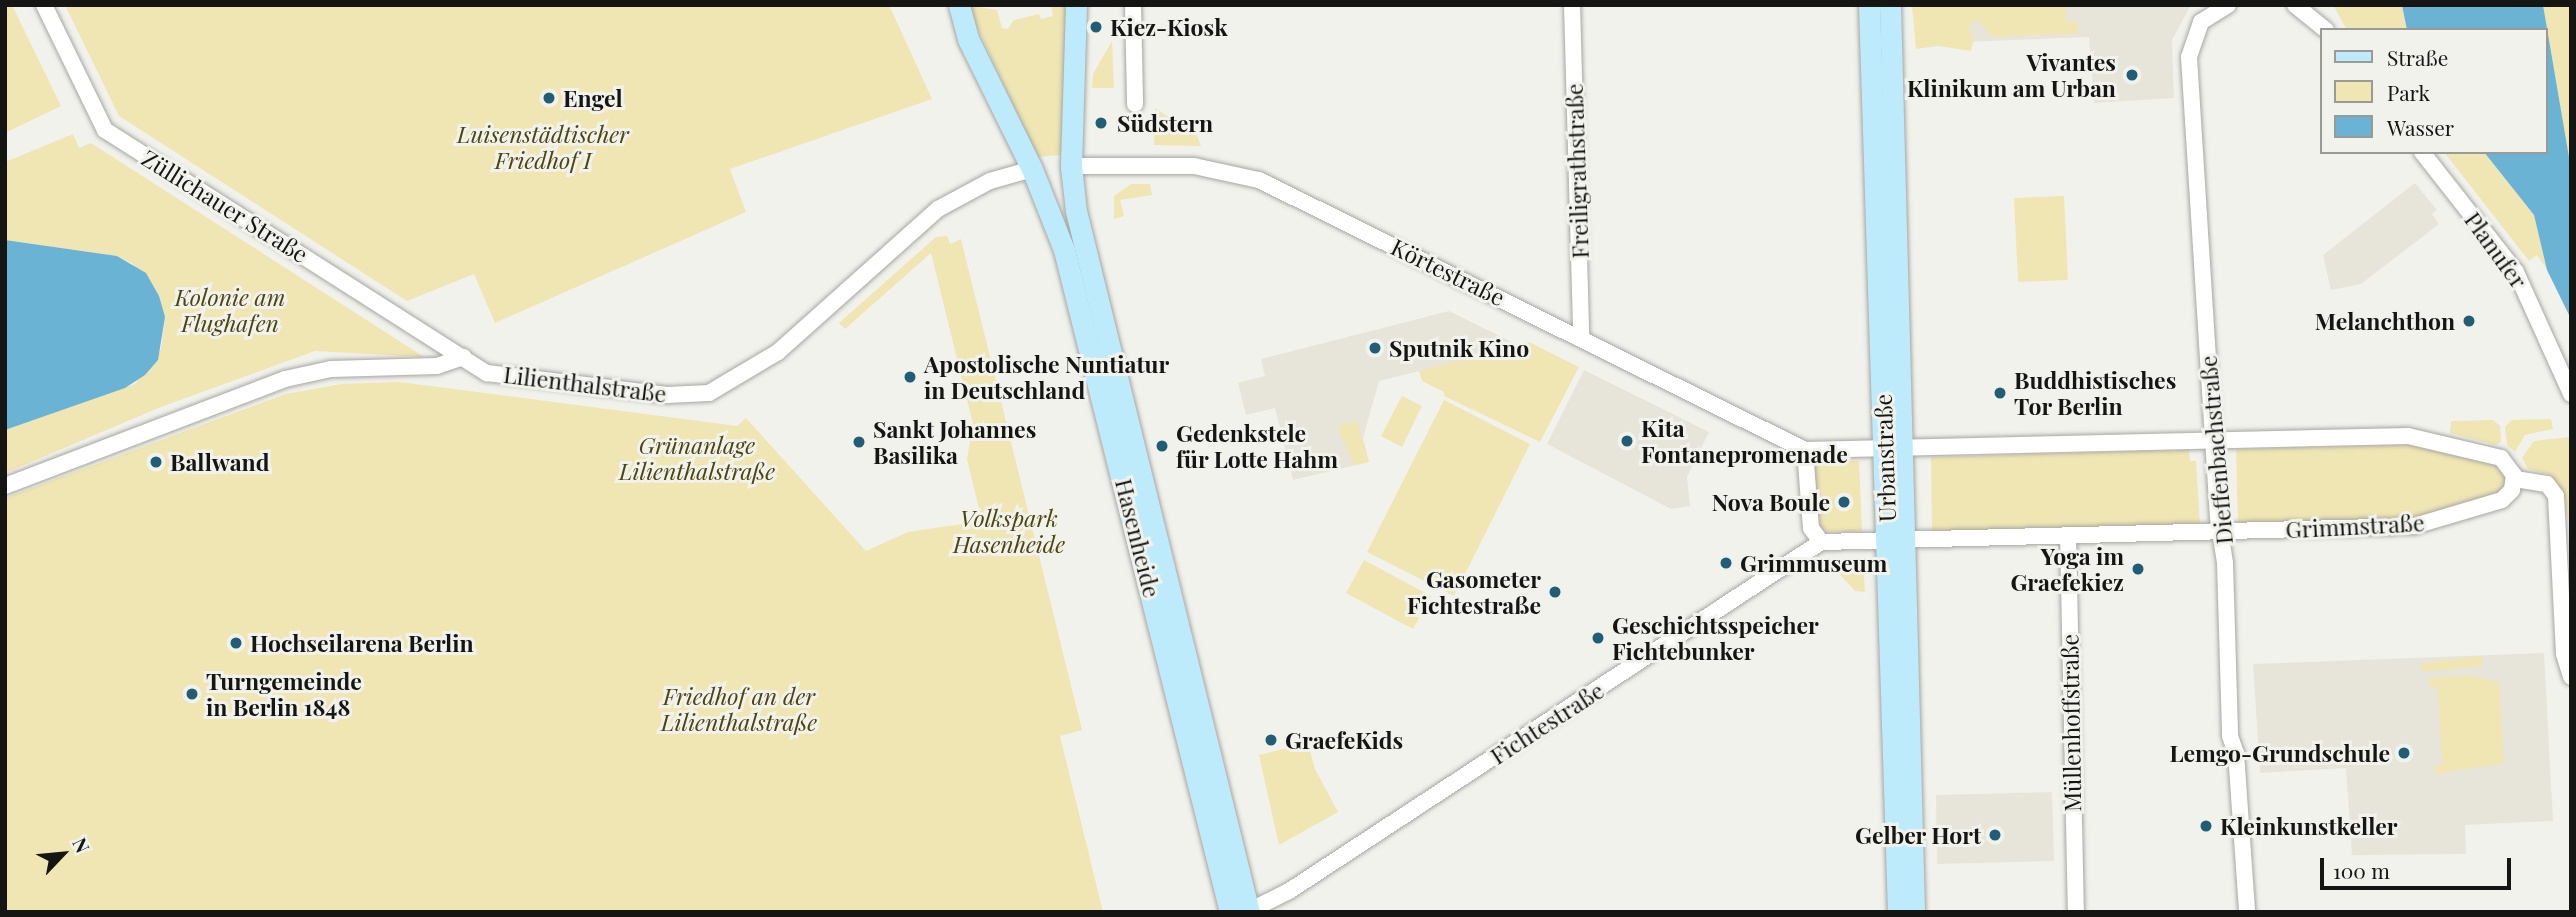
<!DOCTYPE html>
<meta charset="utf-8">
<style>
body{margin:0}
#map{position:relative;width:2576px;height:917px;overflow:hidden;background:#f2f2ed;font-family:"Playfair Display",serif}
div>[style]{position:absolute}
.built>*{inset:0;background:#e7e5da}
.green>*{inset:0;background:#efe6b3}
.water>*{inset:0;background:#6ab3d4}
.roads{filter:drop-shadow(0 0 2px #a7a6a2) drop-shadow(0 0 2px #a7a6a2)}
.street>*{height:16px;margin:-8px;padding:0 8px;transform-origin:8px;border-radius:8px;background:#fff}
.secondary>*{height:21px;margin:-10.5px;padding:0 10.5px;transform-origin:10.5px;border-radius:10.5px;background:#beebfb}
.dots>*{width:19px;height:19px;translate:-50% -50%;box-sizing:border-box;border:4px solid #f2f2ed;border-radius:50%}
span{translate:-50% -50%;white-space:nowrap;text-align:center;line-height:1.15;-webkit-text-stroke:6px #f2f2ed;paint-order:stroke}
.poi-label{font-size:23px;color:#151513;font-weight:700}
.left{translate:0 -50%;text-align:left}
.right{translate:-100% -50%;text-align:right}
.park-label{font-size:23px;color:#4e4410;font-style:italic}
.street-label{font-size:23px;color:#151513}
.frame{position:absolute;inset:0;border:7px solid #151513;pointer-events:none}
.legend{position:absolute;left:2320px;top:28px;width:228px;height:126px;box-sizing:border-box;background:#f2f2ed;border:2px solid #9a9a96;margin:0;padding:9px 12px;list-style:none;font-size:21px;color:#151513}
.legend li{display:flex;align-items:center;gap:14px;height:35px}
.legend b{width:35px;border:2px solid #9a9a96}
.north{position:absolute;left:28px;top:819px;width:70px;height:70px;-webkit-text-stroke:5px #f2f2ed;paint-order:stroke;rotate:64deg;font-size:19px;font-weight:700;line-height:28px;text-align:center;color:#151513}
.north::after{content:'';display:block;margin:auto;width:24px;height:32px;background:#151513;clip-path:polygon(50% 0,100% 100%,50% 72%,0 100%)}
.scale{position:absolute;left:2320px;top:858px;width:191px;height:32px;box-sizing:border-box;border:4px solid #151513;border-top:0;padding-left:9px;font-size:21px;line-height:24px;white-space:nowrap;color:#151513;-webkit-text-stroke:5px #f2f2ed;paint-order:stroke}
</style>
<div id="map">
<div class="built">
<i style="clip-path:polygon(1912px 5px,2191px 5px,2172px 40px,2174px 98px,2094px 103px,2089px 37px,1916px 44px)"></i>
<i style="clip-path:polygon(2415px 183px,2437px 210px,2432px 214px,2439px 224px,2361px 284px,2331px 290px,2323px 255px)"></i>
<i style="clip-path:polygon(1449px 311px,1520px 346px,1379px 381px,1363px 438px,1369px 462px,1293px 480px,1275px 408px,1246px 415px,1238px 383px,1265px 376px,1261px 359px)"></i>
<i style="clip-path:polygon(1584px 370px,1709px 432px,1687px 477px,1690px 506px,1671px 509px,1547px 444px)"></i>
<i style="clip-path:polygon(2544px 653px,2553px 821px,2465px 825px,2466px 854px,2352px 855px,2346px 768px,2260px 773px,2253px 664px)"></i>
<i style="clip-path:polygon(2052px 792px,2054px 861px,1937px 864px,1936px 795px)"></i>
</div>
<div class="green">
<i style="clip-path:polygon(5px 5px,12px 5px,61px 106px,5px 133px)"></i>
<i style="clip-path:polygon(65px 5px,889px 5px,932px 99px,730px 169px,746px 212px,495px 323px,474px 274px,407px 301px,119px 116px)"></i>
<i style="clip-path:polygon(967px 5px,997px 10px,1002px 28px,1008px 29px,1014px 20px,1039px 14px,1041px 19px,1053px 16px,1051px 5px,1067px 5px,1061px 155px,1037px 157px)"></i>
<i style="clip-path:polygon(1912px 5px,2065px 5px,2066px 21px,2077px 21px,2079px 33px,1992px 37px,1977px 19px,1968px 27px,1974px 38px,1971px 51px,1938px 46px,1916px 49px)"></i>
<i style="clip-path:polygon(2333px 5px,2402px 5px,2407px 30px,2347px 30px)"></i>
<i style="clip-path:polygon(2543px 5px,2571px 5px,2571px 169px,2559px 115px)"></i>
<i style="clip-path:polygon(1112px 41px,1114px 88px,1092px 88px,1093px 74px)"></i>
<i style="clip-path:polygon(1155px 108px,1186px 128px,1194px 127px,1201px 146px,1154px 145px)"></i>
<i style="clip-path:polygon(73px 134px,79px 148px,91px 143px,424px 357px,315px 351px,161px 407px,5px 473px,5px 430px,135px 384px,161px 349px,165px 317px,133px 264px,117px 256px,5px 240px,5px 162px)"></i>
<i style="clip-path:polygon(2444px 152px,2484px 152px,2534px 215px,2547px 270px,2537px 255px,2529px 261px)"></i>
<i style="clip-path:polygon(1131px 184px,1150px 184px,1152px 195px,1120px 200px,1124px 216px,1114px 219px,1114px 196px)"></i>
<i style="clip-path:polygon(2064px 196px,2068px 280px,2018px 282px,2014px 198px)"></i>
<i style="clip-path:polygon(947px 236px,950px 244px,961px 239px,1082px 730px,1060px 736px,1103px 912px,5px 912px,5px 498px,286px 394px,341px 384px,400px 382px,737px 426px,746px 418px,866px 551px,908px 532px,982px 521px,967px 459px,973px 424px,931px 253px,845px 329px,839px 323px,936px 237px)"></i>
<i style="clip-path:polygon(1529px 342px,1579px 367px,1540px 442px,1444px 396px,1444px 392px,1422px 381px,1419px 371px)"></i>
<i style="clip-path:polygon(1402px 396px,1422px 406px,1402px 447px,1381px 436px)"></i>
<i style="clip-path:polygon(1444px 400px,1530px 444px,1454px 596px,1367px 552px)"></i>
<i style="clip-path:polygon(2493px 420px,2500px 426px,2501px 442px,2496px 445px,2450px 433px,2451px 421px)"></i>
<i style="clip-path:polygon(2512px 420px,2551px 419px,2553px 429px,2525px 435px,2515px 452px,2507px 445px,2505px 427px)"></i>
<i style="clip-path:polygon(1357px 421px,1369px 462px,1354px 465px,1337px 426px)"></i>
<i style="clip-path:polygon(2571px 437px,2571px 530px,2559px 484px,2548px 474px,2528px 469px,2522px 458px,2534px 441px)"></i>
<i style="clip-path:polygon(2413px 445px,2500px 466px,2509px 480px,2499px 493px,2415px 518px,2238px 523px,2236px 449px)"></i>
<i style="clip-path:polygon(2189px 450px,2190px 461px,2196px 461px,2200px 524px,1932px 531px,1931px 457px)"></i>
<i style="clip-path:polygon(1822px 461px,1859px 461px,1862px 531px,1829px 532px,1819px 528px,1813px 469px)"></i>
<i style="clip-path:polygon(1842px 557px,1863px 562px,1865px 592px,1855px 591px,1833px 567px)"></i>
<i style="clip-path:polygon(1364px 560px,1431px 596px,1413px 629px,1346px 593px)"></i>
<i style="clip-path:polygon(2481px 656px,2482px 666px,2422px 672px,2421px 663px)"></i>
<i style="clip-path:polygon(2470px 676px,2499px 682px,2504px 763px,2435px 774px,2434px 766px,2442px 765px,2438px 687px,2430px 687px,2429px 678px)"></i>
<i style="clip-path:polygon(1308px 743px,1315px 769px,1338px 812px,1279px 845px,1259px 755px)"></i>
</div>
<div class="water">
<i style="clip-path:polygon(2402px 5px,2543px 5px,2571px 169px,2571px 319px,2547px 270px,2534px 215px,2484px 152px,2546px 152px,2546px 30px,2407px 30px)"></i>
<i style="clip-path:polygon(5px 240px,117px 256px,146px 273px,159px 296px,165px 317px,158px 360px,145px 375px,125px 388px,5px 430px)"></i>
</div>
<div class="roads">
<div class="street">
<i style="left:44px;top:5px;width:139px;rotate:64deg"></i>
<i style="left:105px;top:130px;width:453px;rotate:32.5deg"></i>
<i style="left:487px;top:373px;width:181px;rotate:7deg"></i>
<i style="left:667px;top:395px;width:42px;rotate:-2.7deg"></i>
<i style="left:709px;top:393px;width:80px;rotate:-30.7deg"></i>
<i style="left:778px;top:352px;width:215px;rotate:-41.8deg"></i>
<i style="left:938px;top:209px;width:59px;rotate:-28.3deg"></i>
<i style="left:990px;top:181px;width:44px;rotate:-15.9deg"></i>
<i style="left:1133px;top:5px;width:99px;rotate:88.8deg"></i>
<i style="left:1572px;top:5px;width:332px;rotate:88.4deg"></i>
<i style="left:2228px;top:5px;width:32px;rotate:148deg"></i>
<i style="left:2201px;top:22px;width:37px;rotate:109deg"></i>
<i style="left:2189px;top:57px;width:461px;rotate:86.4deg"></i>
<i style="left:2218px;top:517px;width:47px;rotate:81.3deg"></i>
<i style="left:2225px;top:563px;width:173px;rotate:88.3deg"></i>
<i style="left:2230px;top:736px;width:18px;rotate:71deg"></i>
<i style="left:2236px;top:753px;width:159px;rotate:86deg"></i>
<i style="left:2295px;top:5px;width:40px;rotate:39deg"></i>
<i style="left:2422px;top:152px;width:152px;rotate:51.9deg"></i>
<i style="left:2516px;top:272px;width:134px;rotate:65.7deg"></i>
<i style="left:1071px;top:166px;width:123px"></i>
<i style="left:1194px;top:166px;width:66px;rotate:12.2deg"></i>
<i style="left:1259px;top:180px;width:609px;rotate:26.31deg"></i>
<i style="left:1805px;top:450px;width:603px;rotate:-1.33deg"></i>
<i style="left:2408px;top:436px;width:96px;rotate:13.3deg"></i>
<i style="left:2501px;top:458px;width:21px;rotate:53deg"></i>
<i style="left:2514px;top:475px;width:15px;rotate:98deg"></i>
<i style="left:2512px;top:490px;width:14px;rotate:135deg"></i>
<i style="left:2502px;top:500px;width:92px;rotate:163.5deg"></i>
<i style="left:2414px;top:526px;width:593px;rotate:178.45deg"></i>
<i style="left:1821px;top:542px;width:636px;rotate:146.73deg"></i>
<i style="left:1289px;top:891px;width:45px;rotate:153.4deg"></i>
<i style="left:1805px;top:450px;width:78px;rotate:85.6deg"></i>
<i style="left:1811px;top:528px;width:17px;rotate:54deg"></i>
<i style="left:2515px;top:479px;width:32px;rotate:9deg"></i>
<i style="left:2547px;top:484px;width:15px;rotate:53deg"></i>
<i style="left:2556px;top:496px;width:158px;rotate:87.1deg"></i>
<i style="left:2564px;top:654px;width:24px;rotate:73deg"></i>
<i style="left:5px;top:486px;width:300px;rotate:-20.9deg"></i>
<i style="left:285px;top:379px;width:47px;rotate:-12.3deg"></i>
<i style="left:331px;top:369px;width:106px;rotate:-1.6deg"></i>
<i style="left:437px;top:366px;width:28px;rotate:-19deg"></i>
<i style="left:2068px;top:535px;width:377px;rotate:88.8deg"></i>
</div>
<div class="secondary">
<i style="left:959px;top:5px;width:35px;rotate:75deg"></i>
<i style="left:968px;top:39px;width:145px;rotate:63.8deg"></i>
<i style="left:1032px;top:169px;width:87px;rotate:68.4deg"></i>
<i style="left:1064px;top:250px;width:682px;rotate:75.92deg"></i>
<i style="left:1076px;top:5px;width:161px;rotate:91.8deg"></i>
<i style="left:1071px;top:166px;width:45px;rotate:83.7deg"></i>
<i style="left:1076px;top:211px;width:722px;rotate:76.14deg"></i>
<i style="left:1869px;top:5px;width:907px;rotate:88.17deg"></i>
<i style="left:1890px;top:5px;width:907px;rotate:88.48deg"></i>
</div>
</div>
<div class="dots">
<i style="left:1096px;top:27px;background:#225d76"></i>
<i style="left:2132px;top:75px;background:#225d76"></i>
<i style="left:549px;top:98px;background:#225d76"></i>
<i style="left:1101px;top:123px;background:#225d76"></i>
<i style="left:2469px;top:321px;background:#225d76"></i>
<i style="left:1375px;top:348px;background:#225d76"></i>
<i style="left:910px;top:377px;background:#225d76"></i>
<i style="left:2000px;top:393px;background:#225d76"></i>
<i style="left:1627px;top:441px;background:#225d76"></i>
<i style="left:859px;top:442px;background:#225d76"></i>
<i style="left:1162px;top:446px;background:#225d76"></i>
<i style="left:156px;top:462px;background:#225d76"></i>
<i style="left:1844px;top:502px;background:#225d76"></i>
<i style="left:1726px;top:563px;background:#225d76"></i>
<i style="left:2138px;top:569px;background:#225d76"></i>
<i style="left:1555px;top:592px;background:#225d76"></i>
<i style="left:1598px;top:638px;background:#225d76"></i>
<i style="left:236px;top:643px;background:#225d76"></i>
<i style="left:192px;top:694px;background:#225d76"></i>
<i style="left:1271px;top:740px;background:#225d76"></i>
<i style="left:2404px;top:753px;background:#225d76"></i>
<i style="left:2206px;top:826px;background:#225d76"></i>
<i style="left:1995px;top:835px;background:#225d76"></i>
</div>
<div class="poi-label">
<span class="left" style="left:1110px;top:27px">Kiez-Kiosk</span>
<span class="right" style="left:2116px;top:75px">Vivantes<br>Klinikum am Urban</span>
<span class="left" style="left:563px;top:98px">Engel</span>
<span class="left" style="left:1117px;top:123px">Südstern</span>
<span class="right" style="left:2455px;top:321px">Melanchthon</span>
<span class="left" style="left:1389px;top:348px">Sputnik Kino</span>
<span class="left" style="left:924px;top:377px">Apostolische Nuntiatur<br>in Deutschland</span>
<span class="left" style="left:2014px;top:393px">Buddhistisches<br>Tor Berlin</span>
<span class="left" style="left:1641px;top:441px">Kita<br>Fontanepromenade</span>
<span class="left" style="left:873px;top:442px">Sankt Johannes<br>Basilika</span>
<span class="left" style="left:1176px;top:446px">Gedenkstele<br>für Lotte Hahm</span>
<span class="left" style="left:170px;top:462px">Ballwand</span>
<span class="right" style="left:1830px;top:502px">Nova Boule</span>
<span class="right" style="left:2124px;top:569px">Yoga im<br>Graefekiez</span>
<span class="left" style="left:1740px;top:563px">Grimmuseum</span>
<span class="right" style="left:1541px;top:592px">Gasometer<br>Fichtestraße</span>
<span class="left" style="left:1612px;top:638px">Geschichtsspeicher<br>Fichtebunker</span>
<span class="left" style="left:250px;top:643px">Hochseilarena Berlin</span>
<span class="left" style="left:206px;top:694px">Turngemeinde<br>in Berlin 1848</span>
<span class="left" style="left:1285px;top:740px">GraefeKids</span>
<span class="right" style="left:2390px;top:753px">Lemgo-Grundschule</span>
<span class="left" style="left:2220px;top:826px">Kleinkunstkeller</span>
<span class="right" style="left:1981px;top:835px">Gelber Hort</span>
</div>
<div class="park-label">
<span style="left:543px;top:147px">Luisenstädtischer<br>Friedhof I</span>
<span style="left:230px;top:310px">Kolonie am<br>Flughafen</span>
<span style="left:697px;top:458px">Grünanlage<br>Lilienthalstraße</span>
<span style="left:1009px;top:531px">Volkspark<br>Hasenheide</span>
<span style="left:739px;top:709px">Friedhof an der<br>Lilienthalstraße</span>
</div>
<div class="street-label">
<span style="left:1577px;top:171px;rotate:-92deg">Freiligrathstraße</span>
<span style="left:225px;top:206px;rotate:32deg">Züllichauer Straße</span>
<span style="left:2496px;top:250px;rotate:54deg">Planufer</span>
<span style="left:1448px;top:272px;rotate:26deg">Körtestraße</span>
<span style="left:585px;top:384px;rotate:7deg">Lilienthalstraße</span>
<span style="left:2216px;top:450px;rotate:-95deg">Dieffenbachstraße</span>
<span style="left:1885px;top:458px;rotate:-92deg">Urbanstraße</span>
<span style="left:2355px;top:526px;rotate:-3deg">Grimmstraße</span>
<span style="left:1138px;top:538px;rotate:76deg">Hasenheide</span>
<span style="left:1547px;top:723px;rotate:-33deg">Fichtestraße</span>
<span style="left:2071px;top:723px;rotate:-91deg">Müllenhoffstraße</span>
</div>
<div class="frame"></div>
<ul class="legend">
<li><b style="height:9px;background:#beebfb"></b>Straße</li>
<li><b style="height:19px;background:#efe6b3"></b>Park</li>
<li><b style="height:19px;background:#6ab3d4"></b>Wasser</li>
</ul>
<div class="north">N</div>
<div class="scale">100 m</div>
</div>
